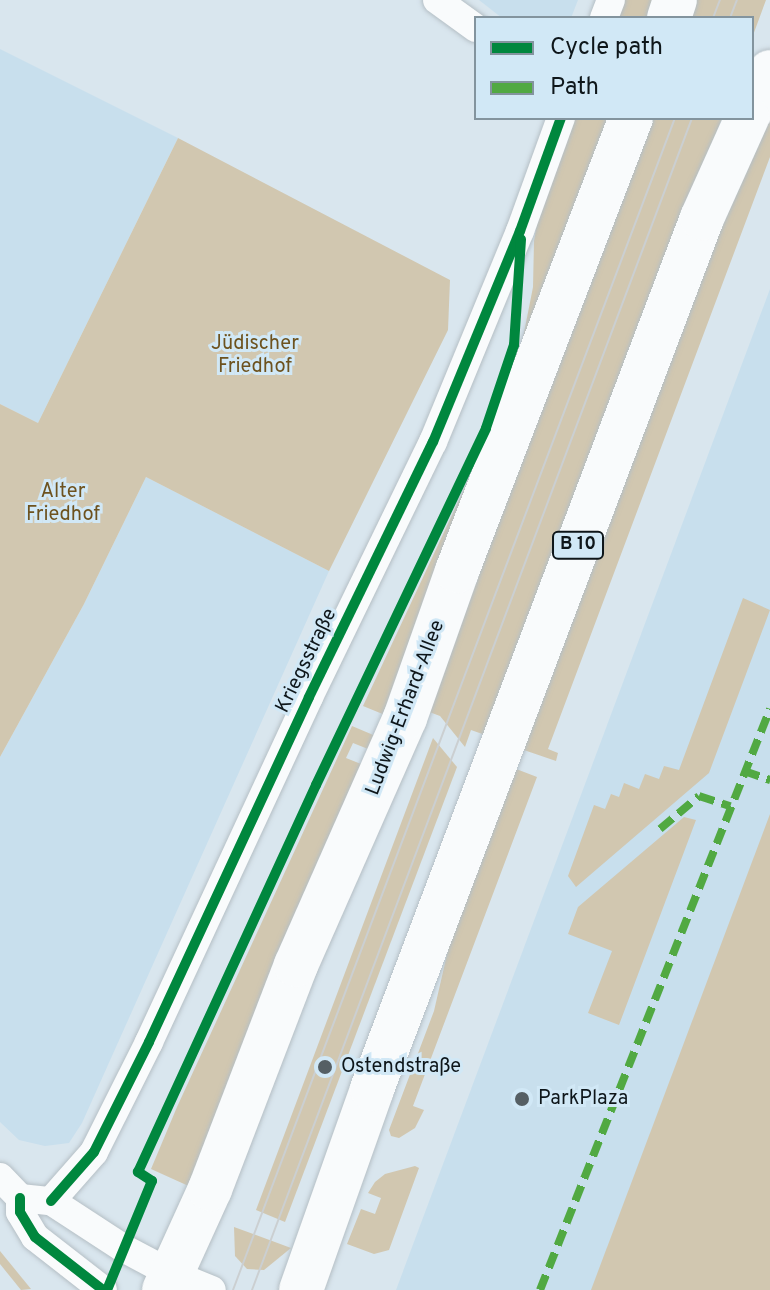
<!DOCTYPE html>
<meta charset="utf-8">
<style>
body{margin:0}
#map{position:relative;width:770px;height:1290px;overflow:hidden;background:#d9e6ee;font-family:Overpass,sans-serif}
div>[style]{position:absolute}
.built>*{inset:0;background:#c8dfed}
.green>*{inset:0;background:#d1c7b0}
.roads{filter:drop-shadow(0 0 2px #b5bfc5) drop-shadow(0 0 2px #b5bfc5)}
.minor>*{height:28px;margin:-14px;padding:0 14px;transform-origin:14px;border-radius:14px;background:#f9fbfc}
.primary>*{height:44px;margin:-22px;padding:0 22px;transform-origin:22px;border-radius:22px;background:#f9fbfc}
.tram>*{height:2px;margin:-1px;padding:0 1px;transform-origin:1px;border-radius:1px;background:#cbcfd1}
.quiet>*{height:8px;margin-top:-4px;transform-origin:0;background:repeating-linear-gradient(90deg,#51a942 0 16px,transparent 0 24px)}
.cycleway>*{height:10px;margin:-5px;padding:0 5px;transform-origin:5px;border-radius:5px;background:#00873e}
.dots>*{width:22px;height:22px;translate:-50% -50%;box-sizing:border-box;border:4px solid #d1e8f6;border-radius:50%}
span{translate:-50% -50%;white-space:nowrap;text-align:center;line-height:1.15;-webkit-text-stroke:6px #d1e8f6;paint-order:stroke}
.shield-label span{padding:2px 6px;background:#d1e8f6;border:2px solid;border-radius:6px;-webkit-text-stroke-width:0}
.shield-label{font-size:18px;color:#0e161a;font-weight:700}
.park-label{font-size:20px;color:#6d521e}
.street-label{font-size:20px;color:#0e161a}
.poi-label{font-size:20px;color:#0e161a}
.left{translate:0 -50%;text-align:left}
.legend{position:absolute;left:474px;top:16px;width:280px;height:104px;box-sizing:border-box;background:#d1e8f6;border:2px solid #83949e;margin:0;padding:10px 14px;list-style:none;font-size:24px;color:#0e161a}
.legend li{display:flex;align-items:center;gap:16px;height:40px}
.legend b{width:40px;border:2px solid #83949e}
</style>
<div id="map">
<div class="built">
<i style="clip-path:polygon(479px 0,578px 0,571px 18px,502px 18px)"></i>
<i style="clip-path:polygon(0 49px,178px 138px,38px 423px,0 404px)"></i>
<i style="clip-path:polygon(770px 289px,770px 1037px,670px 1290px,396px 1290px)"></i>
<i style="clip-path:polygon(146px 477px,329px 571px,82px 1123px,69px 1143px,45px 1146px,19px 1140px,0 1122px,0 757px,84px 604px)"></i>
</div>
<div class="green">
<i style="clip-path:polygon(620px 0,656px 0,649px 18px,613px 18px)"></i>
<i style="clip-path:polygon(693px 0,766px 0,752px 38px,752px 18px,686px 18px)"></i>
<i style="clip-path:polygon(770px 116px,770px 157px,548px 749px,558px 753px,556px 761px,518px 748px,719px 222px)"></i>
<i style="clip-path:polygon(573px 118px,611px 118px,385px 715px,363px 706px,473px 470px,523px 338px,533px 287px,534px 241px,542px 194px)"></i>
<i style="clip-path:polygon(648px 118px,722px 118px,488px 736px,471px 730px,465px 747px,440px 716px,424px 710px)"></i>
<i style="clip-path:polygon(178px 138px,450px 280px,448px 330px,329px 571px,146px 477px,84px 604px,0 757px,0 404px,38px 423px)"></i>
<i style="clip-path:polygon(743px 598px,770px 610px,709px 773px,576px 887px,568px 876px,594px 805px,605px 809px,611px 794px,619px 797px,624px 783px,639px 789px,645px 774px,659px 779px,664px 766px,679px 770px)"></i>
<i style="clip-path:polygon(evenodd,352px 726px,378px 737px,193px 1188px,151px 1169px,177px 1107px,352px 726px,353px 743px,368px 749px,361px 764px,346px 758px,353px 743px)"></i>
<i style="clip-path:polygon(433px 738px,457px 767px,285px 1222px,256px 1210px)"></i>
<i style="clip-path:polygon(511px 767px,537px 777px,413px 1106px,424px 1110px,415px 1128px,399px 1138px,391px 1136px,389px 1130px,434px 1011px,453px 928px)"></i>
<i style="clip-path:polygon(770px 814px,770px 1290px,591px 1290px)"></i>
<i style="clip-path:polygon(684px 817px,696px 820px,619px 1025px,588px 1013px,612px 951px,568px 934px,578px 907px)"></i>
<i style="clip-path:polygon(415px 1166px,419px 1168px,389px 1250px,374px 1254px,347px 1244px,361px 1209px,375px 1214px,381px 1198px,368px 1193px,375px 1182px,385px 1174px)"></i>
<i style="clip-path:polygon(234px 1227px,291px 1248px,264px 1270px,247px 1269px,235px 1256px)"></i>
<i style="clip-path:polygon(0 1251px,31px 1289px,21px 1290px,0 1264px)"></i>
</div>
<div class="roads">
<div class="minor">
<i style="left:437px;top:0;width:48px;rotate:35.7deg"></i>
<i style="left:604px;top:18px;width:19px;rotate:-69deg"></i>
<i style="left:0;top:1177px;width:29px;rotate:46deg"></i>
<i style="left:20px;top:1198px;width:14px;rotate:90deg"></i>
<i style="left:20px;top:1212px;width:29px;rotate:59deg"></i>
<i style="left:35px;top:1237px;width:86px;rotate:37.9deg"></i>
<i style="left:20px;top:1198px;width:31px;rotate:6deg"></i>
<i style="left:51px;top:1201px;width:86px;rotate:33.1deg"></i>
<i style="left:123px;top:1248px;width:53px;rotate:28deg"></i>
<i style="left:170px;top:1273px;width:45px;rotate:22deg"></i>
<i style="left:51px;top:1201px;width:65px;rotate:-48.7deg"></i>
<i style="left:94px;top:1152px;width:123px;rotate:-63.4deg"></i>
<i style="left:149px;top:1042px;width:380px;rotate:-65.1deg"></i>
<i style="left:309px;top:697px;width:284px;rotate:-64.1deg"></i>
<i style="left:433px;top:442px;width:228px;rotate:-67.6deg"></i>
<i style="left:520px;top:231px;width:120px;rotate:-70.1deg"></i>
</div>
<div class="primary">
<i style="left:669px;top:18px;width:19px;rotate:-72deg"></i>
<i style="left:752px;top:109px;width:41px;rotate:-64.1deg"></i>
<i style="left:164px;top:1290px;width:111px;rotate:-65.5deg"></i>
<i style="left:210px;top:1189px;width:240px;rotate:-69deg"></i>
<i style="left:296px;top:965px;width:270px;rotate:-66.2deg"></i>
<i style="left:405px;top:718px;width:156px;rotate:-70.5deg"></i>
<i style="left:457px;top:571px;width:485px;rotate:-69deg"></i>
<i style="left:301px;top:1290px;width:213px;rotate:-70.5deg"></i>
<i style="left:372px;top:1089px;width:931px;rotate:-69.25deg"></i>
<i style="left:702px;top:218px;width:110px;rotate:-65.8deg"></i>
</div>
</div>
<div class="tram">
<i style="left:713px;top:18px;width:19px;rotate:-69deg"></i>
<i style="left:730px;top:18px;width:19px;rotate:-69deg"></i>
<i style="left:233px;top:1290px;width:1253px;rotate:-69.34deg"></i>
<i style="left:252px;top:1290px;width:1252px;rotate:-69.42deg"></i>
</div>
<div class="quiet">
<i style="left:744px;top:771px;width:28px;rotate:19deg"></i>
<i style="left:660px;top:829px;width:51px;rotate:-40.2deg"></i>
<i style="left:699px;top:796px;width:33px;rotate:18deg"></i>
<i style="left:540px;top:1290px;width:625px;rotate:-68.4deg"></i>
</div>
<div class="cycleway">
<i style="left:20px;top:1198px;width:14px;rotate:90deg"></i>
<i style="left:20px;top:1212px;width:29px;rotate:59deg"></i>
<i style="left:35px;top:1237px;width:86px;rotate:37.9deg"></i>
<i style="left:51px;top:1201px;width:65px;rotate:-48.7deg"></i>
<i style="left:94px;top:1152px;width:123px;rotate:-63.4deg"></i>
<i style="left:149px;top:1042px;width:380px;rotate:-65.1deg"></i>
<i style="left:309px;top:697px;width:284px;rotate:-64.1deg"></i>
<i style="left:433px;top:442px;width:228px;rotate:-67.6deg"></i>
<i style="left:520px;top:231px;width:120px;rotate:-70.1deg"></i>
<i style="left:107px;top:1290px;width:118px;rotate:-67.6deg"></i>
<i style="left:152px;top:1181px;width:17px;rotate:-147deg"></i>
<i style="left:138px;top:1172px;width:426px;rotate:-65.3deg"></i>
<i style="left:316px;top:785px;width:395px;rotate:-64.5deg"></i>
<i style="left:486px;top:428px;width:88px;rotate:-71.4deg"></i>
<i style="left:514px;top:345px;width:106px;rotate:-86.2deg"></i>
</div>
<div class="dots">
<i style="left:325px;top:1067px;background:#555f64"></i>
<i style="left:522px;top:1099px;background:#555f64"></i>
</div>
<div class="shield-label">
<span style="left:578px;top:545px">B 10</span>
</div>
<div class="park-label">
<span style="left:255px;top:356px">Jüdischer<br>Friedhof</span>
<span style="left:63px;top:504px">Alter<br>Friedhof</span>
</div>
<div class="street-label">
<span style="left:307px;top:661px;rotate:-64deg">Kriegsstraße</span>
<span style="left:406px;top:708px;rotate:-69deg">Ludwig-Erhard-Allee</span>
</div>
<div class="poi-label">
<span class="left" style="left:341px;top:1067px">Ostendstraße</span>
<span class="left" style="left:538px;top:1099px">ParkPlaza</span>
</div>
<ul class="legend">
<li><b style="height:10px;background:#00873e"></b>Cycle path</li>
<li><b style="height:10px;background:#51a942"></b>Path</li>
</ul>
</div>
